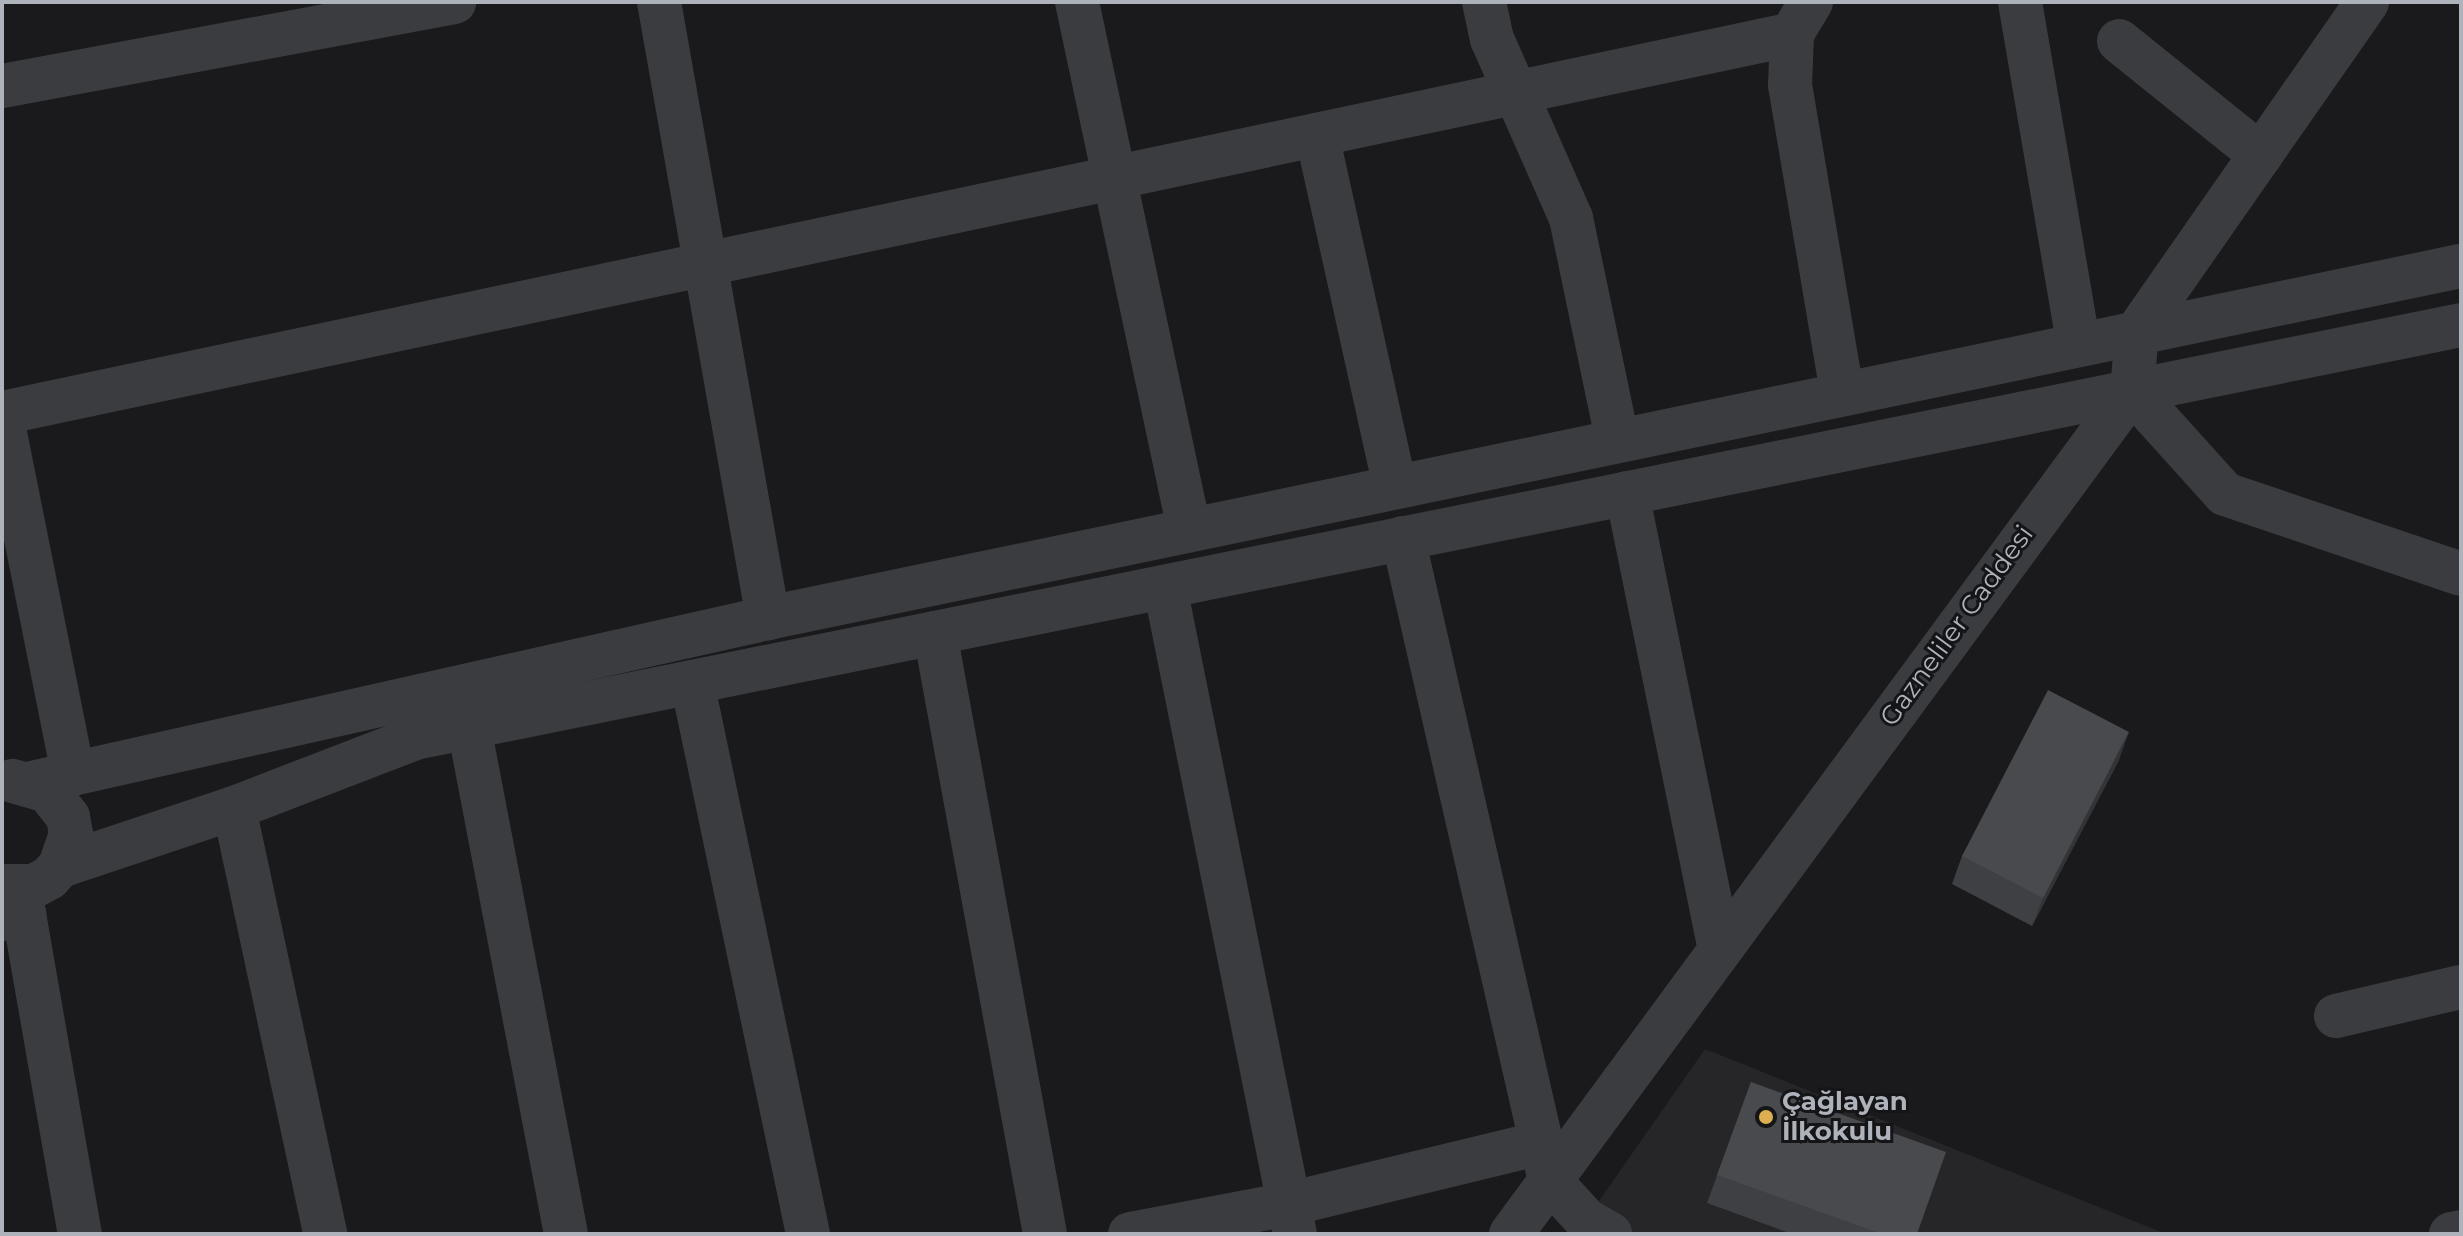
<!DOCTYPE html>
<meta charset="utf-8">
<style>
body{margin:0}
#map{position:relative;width:2463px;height:1236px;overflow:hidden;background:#1a1a1c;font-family:Montserrat,sans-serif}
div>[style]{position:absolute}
.built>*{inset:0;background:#262629}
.minor>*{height:44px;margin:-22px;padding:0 22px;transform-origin:22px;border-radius:22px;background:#3b3c40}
.wall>*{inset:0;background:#3f4043}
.shaded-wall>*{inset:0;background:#333437}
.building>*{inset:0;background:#494a4e}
.dots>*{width:22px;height:22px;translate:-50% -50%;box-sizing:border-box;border:4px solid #151517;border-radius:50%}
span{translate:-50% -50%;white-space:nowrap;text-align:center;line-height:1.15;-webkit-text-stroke:6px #151517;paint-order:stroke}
.street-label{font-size:26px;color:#aeb2ba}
.poi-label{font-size:26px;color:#aeb2ba;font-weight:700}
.left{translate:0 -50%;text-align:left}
.frame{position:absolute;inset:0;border:4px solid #aeb2ba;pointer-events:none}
</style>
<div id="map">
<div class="built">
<i style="clip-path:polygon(1705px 1049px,2166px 1234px,1576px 1234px)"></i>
</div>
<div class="minor">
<i style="left:659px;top:2px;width:626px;rotate:79.97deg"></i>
<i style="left:1077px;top:2px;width:539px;rotate:78deg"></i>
<i style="left:1484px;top:2px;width:38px;rotate:78deg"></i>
<i style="left:1492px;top:39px;width:196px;rotate:66.2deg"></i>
<i style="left:1571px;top:218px;width:226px;rotate:78.2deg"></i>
<i style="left:1811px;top:2px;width:37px;rotate:121deg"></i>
<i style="left:1792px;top:34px;width:51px;rotate:92.2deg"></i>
<i style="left:1790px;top:85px;width:311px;rotate:80.4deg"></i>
<i style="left:2020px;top:2px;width:346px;rotate:80.3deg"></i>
<i style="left:2119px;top:41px;width:182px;rotate:38.8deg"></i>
<i style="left:2px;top:86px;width:460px;rotate:-10.5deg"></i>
<i style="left:1317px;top:135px;width:360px;rotate:77.5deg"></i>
<i style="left:2132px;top:391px;width:139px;rotate:47.9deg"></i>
<i style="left:2225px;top:494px;width:249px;rotate:18.7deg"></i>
<i style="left:2px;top:413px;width:1830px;rotate:-11.95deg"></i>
<i style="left:2px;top:418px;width:363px;rotate:78.7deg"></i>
<i style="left:1627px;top:493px;width:466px;rotate:78.5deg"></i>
<i style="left:1403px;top:538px;width:660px;rotate:77.12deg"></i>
<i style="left:1550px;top:1181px;width:53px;rotate:47.3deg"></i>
<i style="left:1586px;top:1220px;width:28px;rotate:30deg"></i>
<i style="left:1165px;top:587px;width:660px;rotate:78.64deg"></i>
<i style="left:935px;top:633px;width:611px;rotate:79.63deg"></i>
<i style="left:692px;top:682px;width:564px;rotate:78.13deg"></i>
<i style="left:469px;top:727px;width:516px;rotate:79.17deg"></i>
<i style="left:32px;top:783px;width:754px;rotate:-12.64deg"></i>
<i style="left:768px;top:618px;width:1729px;rotate:-11.75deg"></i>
<i style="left:234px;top:808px;width:436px;rotate:77.9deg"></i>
<i style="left:60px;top:866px;width:183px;rotate:-18.4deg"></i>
<i style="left:234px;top:808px;width:194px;rotate:-21.1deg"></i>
<i style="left:415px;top:738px;width:2087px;rotate:-11.41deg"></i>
<i style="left:2px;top:886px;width:32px"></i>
<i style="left:34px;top:886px;width:17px;rotate:-28deg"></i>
<i style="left:49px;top:878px;width:16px;rotate:-47deg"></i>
<i style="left:60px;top:866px;width:34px;rotate:-71deg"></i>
<i style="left:71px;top:834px;width:17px;rotate:-100deg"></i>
<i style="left:68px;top:817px;width:33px;rotate:-128deg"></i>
<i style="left:48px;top:791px;width:37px;rotate:-164deg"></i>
<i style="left:2px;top:919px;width:23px;rotate:-13deg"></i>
<i style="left:24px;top:914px;width:325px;rotate:80.1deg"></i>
<i style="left:2336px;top:1016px;width:128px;rotate:-13.1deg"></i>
<i style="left:1130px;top:1234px;width:162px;rotate:-10.7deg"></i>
<i style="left:1289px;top:1204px;width:260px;rotate:-13.6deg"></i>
<i style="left:1511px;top:1234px;width:1047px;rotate:-53.62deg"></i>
<i style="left:2132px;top:391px;width:59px;rotate:-85.2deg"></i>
<i style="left:2137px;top:332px;width:402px;rotate:-55.1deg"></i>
<i style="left:2451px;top:1234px;width:10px;rotate:-11deg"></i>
</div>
<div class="wall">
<i style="clip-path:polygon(2119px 760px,2032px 926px,1952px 884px,1962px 856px)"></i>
<i style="clip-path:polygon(1751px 1082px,1917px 1234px,1792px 1234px,1707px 1203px)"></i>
</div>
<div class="shaded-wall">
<i style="clip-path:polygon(2129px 732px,2119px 760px,2032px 926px,2043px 898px)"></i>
</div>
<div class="building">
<i style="clip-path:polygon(2048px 690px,2129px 732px,2043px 898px,1962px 856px)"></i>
<i style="clip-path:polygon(1751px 1082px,1946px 1152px,1917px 1234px,1882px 1234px,1717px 1175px)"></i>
</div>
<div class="dots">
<i style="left:1766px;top:1117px;background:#ddaf51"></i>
</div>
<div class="street-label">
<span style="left:1957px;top:626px;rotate:-54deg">Gazneliler Caddesi</span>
</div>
<div class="poi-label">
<span class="left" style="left:1782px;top:1117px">Çağlayan<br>İlkokulu</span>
</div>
<div class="frame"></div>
</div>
